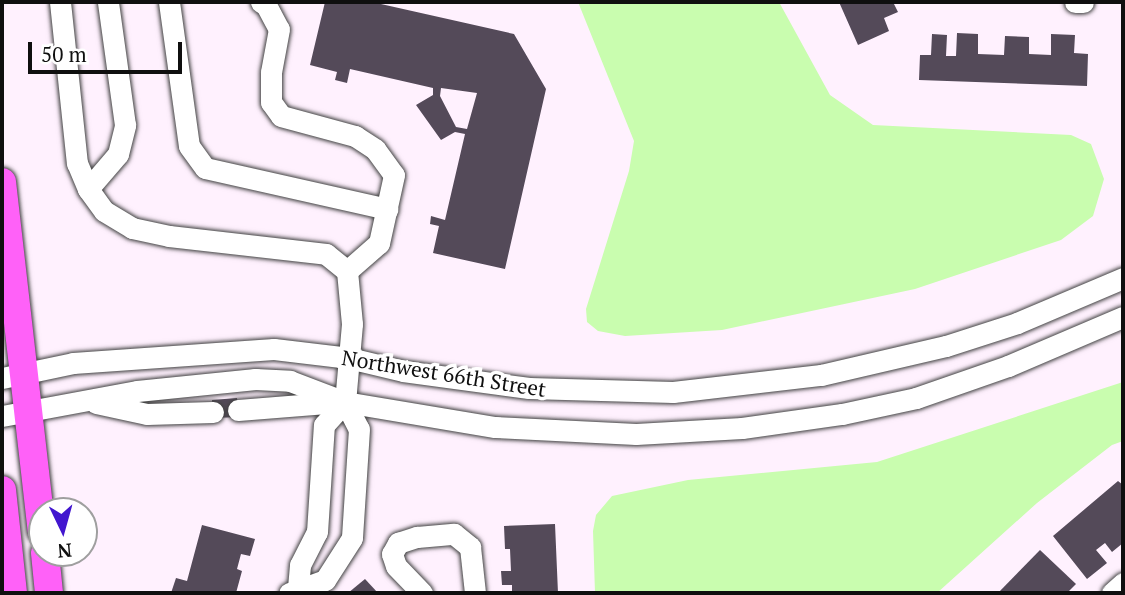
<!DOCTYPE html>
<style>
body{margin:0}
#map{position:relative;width:1125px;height:595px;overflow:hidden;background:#fff1fe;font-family:"PT Serif",serif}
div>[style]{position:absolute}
.water>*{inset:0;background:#c9fdaf}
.building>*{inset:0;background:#544a59}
.roads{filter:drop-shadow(0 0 2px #424242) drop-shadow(0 0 2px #424242)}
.minor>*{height:21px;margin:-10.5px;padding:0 10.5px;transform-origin:10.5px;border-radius:10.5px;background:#fff}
.major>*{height:28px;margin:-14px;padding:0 14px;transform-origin:14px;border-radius:14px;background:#ff61f8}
span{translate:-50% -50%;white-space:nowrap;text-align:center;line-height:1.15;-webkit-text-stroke:7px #fff;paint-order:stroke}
.street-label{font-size:21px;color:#0f0f0f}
.frame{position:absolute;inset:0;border:4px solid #0f0f0f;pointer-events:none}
.north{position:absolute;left:28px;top:497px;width:70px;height:70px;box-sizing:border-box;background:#fff;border:2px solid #9f9f9f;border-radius:50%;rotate:175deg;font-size:19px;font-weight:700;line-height:28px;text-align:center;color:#0f0f0f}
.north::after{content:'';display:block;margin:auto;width:24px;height:32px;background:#4216cf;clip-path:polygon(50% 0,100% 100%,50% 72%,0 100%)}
.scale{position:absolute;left:28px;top:42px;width:154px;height:32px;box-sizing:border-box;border:4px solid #0f0f0f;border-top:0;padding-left:9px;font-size:21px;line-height:24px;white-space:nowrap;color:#0f0f0f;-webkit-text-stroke:5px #fff;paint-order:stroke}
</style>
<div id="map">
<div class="water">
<i style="clip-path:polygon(578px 2px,779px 2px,830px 95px,873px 125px,1071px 135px,1091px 144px,1104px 179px,1093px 216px,1061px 240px,915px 289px,722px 330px,625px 336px,598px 331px,587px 322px,586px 309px,629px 171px,634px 141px)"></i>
<i style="clip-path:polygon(1123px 382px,1123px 441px,1112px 445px,1037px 503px,937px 593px,595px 593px,593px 531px,596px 515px,612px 496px,688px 480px,877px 462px)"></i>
</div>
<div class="building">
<i style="clip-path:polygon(evenodd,325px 2px,372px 2px,514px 34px,546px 89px,505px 269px,433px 253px,439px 226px,430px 224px,431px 216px,445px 220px,465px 134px,455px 132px,441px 140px,416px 105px,433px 95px,433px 88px,350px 69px,347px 83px,335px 80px,337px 72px,310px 65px,325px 2px,441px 88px,477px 93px,467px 129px,456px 127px,440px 96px,441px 88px)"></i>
<i style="clip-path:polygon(839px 2px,893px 2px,898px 12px,884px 18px,889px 31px,858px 45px)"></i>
<i style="clip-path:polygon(957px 33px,978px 34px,978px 54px,1004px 55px,1005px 36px,1029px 37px,1029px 54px,1051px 55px,1051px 34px,1075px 35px,1074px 53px,1088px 54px,1087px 86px,919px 80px,920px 55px,931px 55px,932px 34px,947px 35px,946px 56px,956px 56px)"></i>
<i style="clip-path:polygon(237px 398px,239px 417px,213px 418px,212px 400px)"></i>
<i style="clip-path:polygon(1118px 481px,1123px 485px,1123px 543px,1112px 552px,1105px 543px,1096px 550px,1107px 563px,1087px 579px,1053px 536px)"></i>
<i style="clip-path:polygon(555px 524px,558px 593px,512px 593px,512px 585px,502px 585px,501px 571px,511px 571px,510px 549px,505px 549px,504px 526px)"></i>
<i style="clip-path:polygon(202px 525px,255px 539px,250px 556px,241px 554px,237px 569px,242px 571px,236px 593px,171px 593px,176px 578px,187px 581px)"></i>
<i style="clip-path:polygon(1040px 550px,1076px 584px,1067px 593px,998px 593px)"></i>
<i style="clip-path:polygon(365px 579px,378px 593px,348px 593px)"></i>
</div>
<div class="roads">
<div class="minor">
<i style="left:60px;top:2px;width:162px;rotate:84deg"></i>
<i style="left:77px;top:163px;width:28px;rotate:67deg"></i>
<i style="left:88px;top:189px;width:27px;rotate:54deg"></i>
<i style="left:104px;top:211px;width:33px;rotate:31deg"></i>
<i style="left:132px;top:228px;width:38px;rotate:12deg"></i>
<i style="left:169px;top:236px;width:158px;rotate:6.5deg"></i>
<i style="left:326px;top:254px;width:27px;rotate:39deg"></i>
<i style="left:347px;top:271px;width:53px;rotate:84.6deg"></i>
<i style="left:352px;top:324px;width:78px;rotate:95.1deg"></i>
<i style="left:345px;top:402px;width:30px;rotate:63deg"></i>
<i style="left:359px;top:429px;width:109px;rotate:93.7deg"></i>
<i style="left:352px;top:538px;width:50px;rotate:122.7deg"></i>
<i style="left:325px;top:580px;width:38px;rotate:160deg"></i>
<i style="left:169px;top:2px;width:145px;rotate:82.1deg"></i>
<i style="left:189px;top:146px;width:27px;rotate:54deg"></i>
<i style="left:205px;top:168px;width:187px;rotate:12.7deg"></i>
<i style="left:261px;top:2px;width:6px;rotate:31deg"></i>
<i style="left:266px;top:5px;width:27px;rotate:62deg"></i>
<i style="left:279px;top:29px;width:44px;rotate:100.5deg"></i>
<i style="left:271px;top:72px;width:30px;rotate:90deg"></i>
<i style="left:271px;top:102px;width:17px;rotate:54deg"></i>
<i style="left:281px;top:116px;width:77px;rotate:15.1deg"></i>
<i style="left:355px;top:136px;width:24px;rotate:33deg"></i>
<i style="left:375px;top:149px;width:32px;rotate:54deg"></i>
<i style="left:394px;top:175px;width:70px;rotate:102.4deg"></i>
<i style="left:379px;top:243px;width:43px;rotate:138.8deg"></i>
<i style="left:1075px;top:2px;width:8px"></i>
<i style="left:88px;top:189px;width:46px;rotate:-49.4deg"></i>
<i style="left:118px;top:154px;width:30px;rotate:-76deg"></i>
<i style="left:125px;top:125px;width:124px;rotate:-97.9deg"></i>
<i style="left:2px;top:378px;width:73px;rotate:-11.9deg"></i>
<i style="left:73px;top:363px;width:201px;rotate:-4deg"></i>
<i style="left:274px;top:349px;width:76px;rotate:6.8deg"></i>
<i style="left:349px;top:358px;width:56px;rotate:13.5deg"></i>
<i style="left:403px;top:371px;width:127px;rotate:7.7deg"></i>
<i style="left:529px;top:388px;width:144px;rotate:1.6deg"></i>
<i style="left:673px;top:392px;width:149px;rotate:-6.6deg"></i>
<i style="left:821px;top:375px;width:128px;rotate:-13.1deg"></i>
<i style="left:946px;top:346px;width:75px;rotate:-17.9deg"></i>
<i style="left:1017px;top:323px;width:115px;rotate:-23deg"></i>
<i style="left:96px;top:403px;width:52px;rotate:12.2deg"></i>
<i style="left:147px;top:414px;width:66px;rotate:-1.7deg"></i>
<i style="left:238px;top:410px;width:101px;rotate:-4.5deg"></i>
<i style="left:2px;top:416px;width:137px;rotate:-10.5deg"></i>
<i style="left:137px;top:391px;width:119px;rotate:-5.8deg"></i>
<i style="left:255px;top:379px;width:35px;rotate:3deg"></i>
<i style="left:290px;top:381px;width:59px;rotate:20.9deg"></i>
<i style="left:345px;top:402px;width:152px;rotate:9.5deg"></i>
<i style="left:495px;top:427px;width:141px;rotate:2.8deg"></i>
<i style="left:636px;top:434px;width:106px;rotate:-3.2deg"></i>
<i style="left:742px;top:428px;width:101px;rotate:-8deg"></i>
<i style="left:842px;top:414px;width:76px;rotate:-12.2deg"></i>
<i style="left:916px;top:398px;width:97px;rotate:-19.2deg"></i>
<i style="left:1008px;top:366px;width:125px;rotate:-23.1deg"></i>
<i style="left:298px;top:588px;width:23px;rotate:-85deg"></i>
<i style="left:300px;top:565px;width:37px;rotate:-63deg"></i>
<i style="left:317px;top:532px;width:107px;rotate:-86.3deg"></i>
<i style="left:324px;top:425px;width:31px;rotate:-48deg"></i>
<i style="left:422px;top:593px;width:37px;rotate:-134deg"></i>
<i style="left:396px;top:566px;width:13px;rotate:-108deg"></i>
<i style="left:392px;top:554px;width:13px;rotate:-61deg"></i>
<i style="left:398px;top:543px;width:20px;rotate:-18deg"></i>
<i style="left:417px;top:537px;width:37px;rotate:-5deg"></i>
<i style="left:454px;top:534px;width:21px;rotate:39deg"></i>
<i style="left:470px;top:547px;width:46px;rotate:83.8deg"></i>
<i style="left:1112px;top:593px;width:15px;rotate:-42deg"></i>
</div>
<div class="major">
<i style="left:2px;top:182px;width:351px;rotate:83.5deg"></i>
<i style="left:2px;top:490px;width:104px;rotate:83.9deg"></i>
<i style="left:45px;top:553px;width:40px;rotate:84.3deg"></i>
</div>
</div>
<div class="street-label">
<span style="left:444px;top:373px;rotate:9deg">Northwest 66th Street</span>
</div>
<div class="frame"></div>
<div class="north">N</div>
<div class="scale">50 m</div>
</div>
